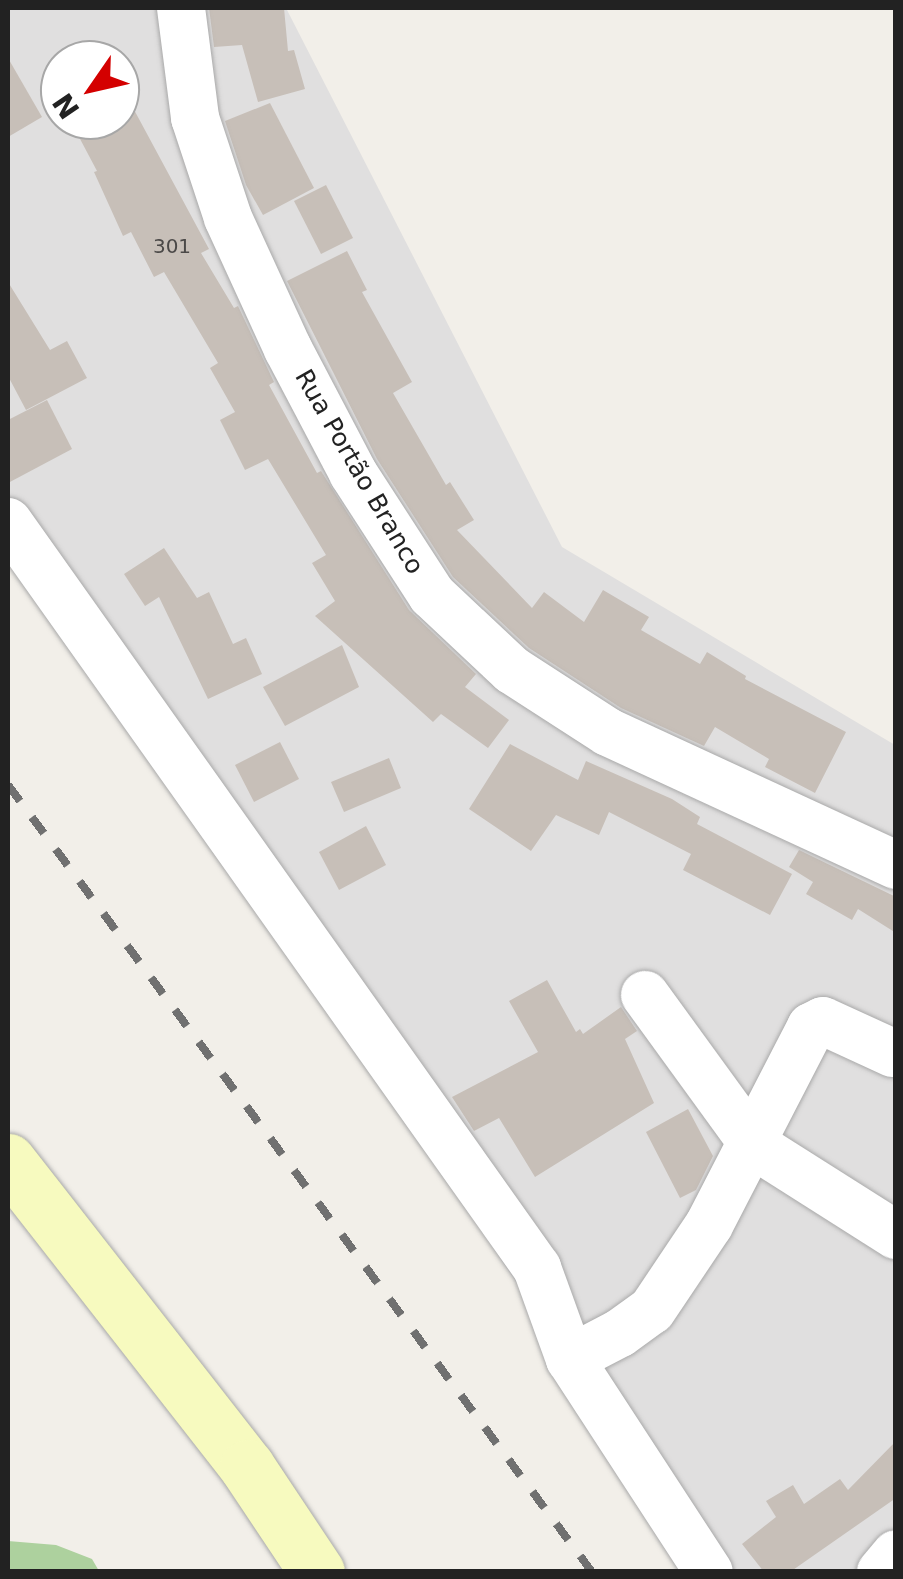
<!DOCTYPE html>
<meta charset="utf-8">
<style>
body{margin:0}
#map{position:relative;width:903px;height:1579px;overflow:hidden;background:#f2efe9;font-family:"DejaVu Sans",sans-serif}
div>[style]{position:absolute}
.residential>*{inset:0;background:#e0dfdf}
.forest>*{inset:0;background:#add19e}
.building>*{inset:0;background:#c7bfb8}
.roads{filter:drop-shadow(0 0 2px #a9a9a9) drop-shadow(0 0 2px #a9a9a9)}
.minor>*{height:48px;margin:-24px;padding:0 24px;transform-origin:24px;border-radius:24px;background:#fff}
.secondary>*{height:55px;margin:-27.5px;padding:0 27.5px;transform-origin:27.5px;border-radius:27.5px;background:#f7fabf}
.rail>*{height:8px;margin-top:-4px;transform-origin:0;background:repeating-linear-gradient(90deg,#707070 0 20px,transparent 0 40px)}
span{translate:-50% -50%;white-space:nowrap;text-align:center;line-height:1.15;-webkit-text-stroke:8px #fff;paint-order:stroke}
.number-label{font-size:20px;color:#4b4948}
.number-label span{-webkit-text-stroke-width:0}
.street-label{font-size:25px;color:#222}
.frame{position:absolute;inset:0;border:10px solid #222;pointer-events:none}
.north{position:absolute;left:40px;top:40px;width:100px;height:100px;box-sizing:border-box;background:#fff;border:2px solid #a7a7a7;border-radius:50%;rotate:236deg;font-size:28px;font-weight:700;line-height:40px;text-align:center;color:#222}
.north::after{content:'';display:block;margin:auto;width:35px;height:45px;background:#d40000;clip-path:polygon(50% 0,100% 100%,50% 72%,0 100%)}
</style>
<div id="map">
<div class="residential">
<i style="clip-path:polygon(evenodd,8px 8px,286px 8px,562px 547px,895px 745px,895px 1571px,709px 1571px,8px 522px,8px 8px,60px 60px,120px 60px,120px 120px,60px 120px,60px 60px)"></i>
</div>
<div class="forest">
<i style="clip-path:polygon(8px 1541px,56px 1545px,92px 1559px,99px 1571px,8px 1571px)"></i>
</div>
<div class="building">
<i style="clip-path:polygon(209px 8px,284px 8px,288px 51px,294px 50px,305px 89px,258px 102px,242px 45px,214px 47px)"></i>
<i style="clip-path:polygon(8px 58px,42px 117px,8px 137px)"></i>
<i style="clip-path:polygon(270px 103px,314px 188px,263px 215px,246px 185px,225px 121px)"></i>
<i style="clip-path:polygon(132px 106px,209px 249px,201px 253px,234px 308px,238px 306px,274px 382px,269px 385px,317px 473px,321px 471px,409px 610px,476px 674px,465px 687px,509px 720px,488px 748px,441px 714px,433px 722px,315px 616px,335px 601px,312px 563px,326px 555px,268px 459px,245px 470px,220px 420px,235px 412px,210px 368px,218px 363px,164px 272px,154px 277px,131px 232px,123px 236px,94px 172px,97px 171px,70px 120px,120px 120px,120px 113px)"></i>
<i style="clip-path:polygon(326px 185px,353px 238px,321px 254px,294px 201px)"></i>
<i style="clip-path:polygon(347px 251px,367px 290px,362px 292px,412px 382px,393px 393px,446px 485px,450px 482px,474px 520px,457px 530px,532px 608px,544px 592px,584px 622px,603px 590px,649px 617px,641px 630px,700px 664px,707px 652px,746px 676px,745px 679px,846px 732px,815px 793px,765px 767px,769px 759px,715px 727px,704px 746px,621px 708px,529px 648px,453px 577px,377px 459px,287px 281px)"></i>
<i style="clip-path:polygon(8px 282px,50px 350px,67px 341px,87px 378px,26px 410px,8px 376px)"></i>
<i style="clip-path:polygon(47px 400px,72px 449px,8px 483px,8px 420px)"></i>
<i style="clip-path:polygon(164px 548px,197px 598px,209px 592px,233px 644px,246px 638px,262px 674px,208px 699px,159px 597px,145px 606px,124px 574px)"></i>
<i style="clip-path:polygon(342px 645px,359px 687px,285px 726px,263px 687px)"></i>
<i style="clip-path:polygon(280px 742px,299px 779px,254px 802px,235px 765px)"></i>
<i style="clip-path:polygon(510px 744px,578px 780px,586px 761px,672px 799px,700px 817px,697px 824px,792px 874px,770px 915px,683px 870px,691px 854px,609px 812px,599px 835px,556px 815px,531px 851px,469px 809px)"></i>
<i style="clip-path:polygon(389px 758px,401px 788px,344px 812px,331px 782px)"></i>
<i style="clip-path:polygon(366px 826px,386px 865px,339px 890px,319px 852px)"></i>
<i style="clip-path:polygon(799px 850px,896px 897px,896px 933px,858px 909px,852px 920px,806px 894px,813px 882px,789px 867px)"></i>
<i style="clip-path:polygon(547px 980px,576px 1032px,580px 1029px,583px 1034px,621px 1007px,637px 1031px,625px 1039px,654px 1103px,535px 1177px,499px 1118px,474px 1131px,452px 1097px,538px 1052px,509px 1001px)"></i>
<i style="clip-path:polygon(688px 1109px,713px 1156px,696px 1190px,680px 1198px,646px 1132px)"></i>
<i style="clip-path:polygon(896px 1441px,896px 1498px,790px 1572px,764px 1572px,742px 1544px,776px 1517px,766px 1501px,793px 1485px,804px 1504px,840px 1479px,848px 1490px)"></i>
</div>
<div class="roads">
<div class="minor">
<i style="left:181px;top:8px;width:111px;rotate:82.7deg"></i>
<i style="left:195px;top:118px;width:105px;rotate:71.7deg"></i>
<i style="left:228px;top:218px;width:144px;rotate:65.4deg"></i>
<i style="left:288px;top:349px;width:140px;rotate:62.3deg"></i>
<i style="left:353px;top:473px;width:145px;rotate:57.1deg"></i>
<i style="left:432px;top:595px;width:110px;rotate:43.2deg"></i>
<i style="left:512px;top:670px;width:114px;rotate:32.9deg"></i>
<i style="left:608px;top:732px;width:317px;rotate:24.8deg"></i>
<i style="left:8px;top:522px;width:915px;rotate:54.66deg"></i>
<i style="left:537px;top:1268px;width:97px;rotate:70.1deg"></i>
<i style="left:570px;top:1359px;width:254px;rotate:56.9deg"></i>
<i style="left:645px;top:995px;width:185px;rotate:54deg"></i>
<i style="left:754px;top:1145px;width:168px;rotate:32.4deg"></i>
<i style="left:570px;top:1359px;width:56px;rotate:-27.5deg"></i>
<i style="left:620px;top:1333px;width:39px;rotate:-36deg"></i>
<i style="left:652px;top:1310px;width:102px;rotate:-56.2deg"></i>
<i style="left:709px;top:1225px;width:223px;rotate:-62.7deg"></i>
<i style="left:811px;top:1027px;width:13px;rotate:-27deg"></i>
<i style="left:823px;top:1021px;width:77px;rotate:24.6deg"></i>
<i style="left:881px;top:1572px;width:23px;rotate:-50deg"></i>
</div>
<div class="secondary">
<i style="left:8px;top:1161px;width:388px;rotate:52deg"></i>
<i style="left:247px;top:1467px;width:126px;rotate:56.3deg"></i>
</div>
</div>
<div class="rail">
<i style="left:8px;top:785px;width:980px;rotate:53.42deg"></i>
</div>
<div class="number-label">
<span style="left:172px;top:246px">301</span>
</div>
<div class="street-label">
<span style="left:359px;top:472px;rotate:60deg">Rua Portão Branco</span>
</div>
<div class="frame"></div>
<div class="north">N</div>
</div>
